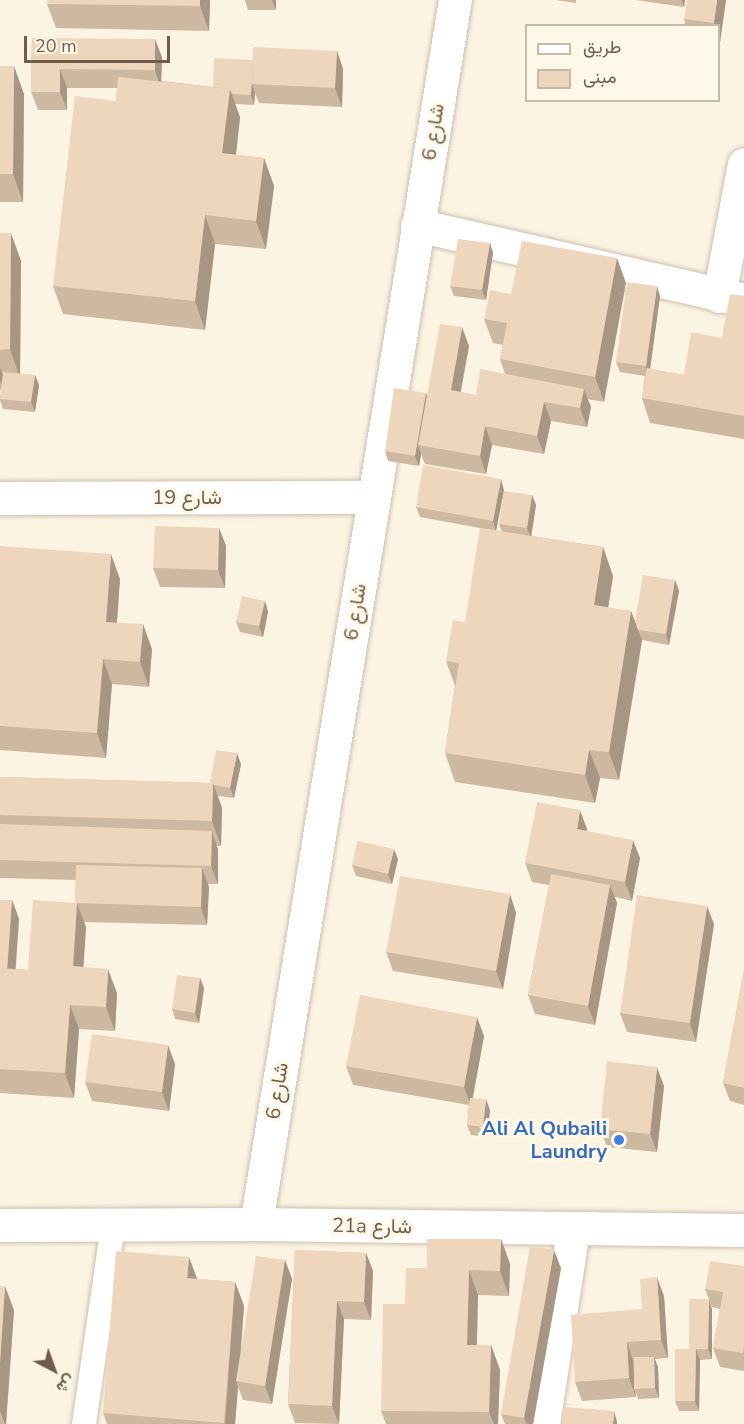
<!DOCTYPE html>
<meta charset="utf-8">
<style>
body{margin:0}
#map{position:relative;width:744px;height:1424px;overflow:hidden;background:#fbf4e3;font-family:"Nunito Sans",Vazirmatn,sans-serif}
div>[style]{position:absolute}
.roads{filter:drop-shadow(0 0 2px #cdbfad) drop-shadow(0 0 2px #cdbfad)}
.lane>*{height:24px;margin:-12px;padding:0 12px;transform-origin:12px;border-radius:12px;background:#fff}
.street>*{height:33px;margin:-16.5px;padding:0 16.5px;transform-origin:16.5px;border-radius:16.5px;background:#fff}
.wall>*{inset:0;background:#cdb8a2}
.shaded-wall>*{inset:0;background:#a79684}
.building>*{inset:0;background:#eed6bc}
.dots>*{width:16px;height:16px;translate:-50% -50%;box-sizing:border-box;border:3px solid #fef8e8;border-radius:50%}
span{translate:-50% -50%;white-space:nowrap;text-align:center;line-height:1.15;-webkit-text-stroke:6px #fef8e8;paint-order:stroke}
.street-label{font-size:20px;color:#715c4b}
.shop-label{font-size:20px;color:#366cbe;font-weight:700}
.right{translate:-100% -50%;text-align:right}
.legend{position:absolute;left:525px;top:24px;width:195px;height:78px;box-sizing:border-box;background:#fef8e8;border:2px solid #c6baa9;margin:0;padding:8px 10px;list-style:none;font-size:18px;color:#715c4b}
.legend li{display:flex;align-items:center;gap:12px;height:30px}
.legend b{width:30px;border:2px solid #c6baa9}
.north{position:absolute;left:24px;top:1340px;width:60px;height:60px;-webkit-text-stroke:4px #fef8e8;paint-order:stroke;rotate:139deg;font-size:16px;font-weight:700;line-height:24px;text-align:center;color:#715c4b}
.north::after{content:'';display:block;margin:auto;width:21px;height:27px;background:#715c4b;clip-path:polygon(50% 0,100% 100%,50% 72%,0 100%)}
.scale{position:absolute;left:24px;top:36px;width:146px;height:27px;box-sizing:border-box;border:3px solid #715c4b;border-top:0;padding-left:8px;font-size:18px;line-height:21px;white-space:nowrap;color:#715c4b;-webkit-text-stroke:4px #fef8e8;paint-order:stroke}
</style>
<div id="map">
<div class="roads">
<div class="lane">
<i style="left:84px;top:1424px;width:202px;rotate:-81.7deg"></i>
</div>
<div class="street">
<i style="left:417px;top:225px;width:335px;rotate:12.9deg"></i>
<i style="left:719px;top:296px;width:134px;rotate:-79.3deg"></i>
<i style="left:0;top:498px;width:373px;rotate:-0.2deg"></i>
<i style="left:256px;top:1224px;width:1240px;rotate:-80.77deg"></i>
<i style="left:0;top:1225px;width:256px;rotate:-0.2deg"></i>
<i style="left:256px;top:1224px;width:488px;rotate:0.7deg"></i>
<i style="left:543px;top:1424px;width:195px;rotate:-81.2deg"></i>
</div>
</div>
<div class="wall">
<i style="clip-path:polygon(47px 0,210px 0,209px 31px,56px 28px,47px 4px)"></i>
<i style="clip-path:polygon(245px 0,276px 0,276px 10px,248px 10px)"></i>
<i style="clip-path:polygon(555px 0,576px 0,576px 3px)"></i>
<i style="clip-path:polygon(636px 0,685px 0,684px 7px)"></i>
<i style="clip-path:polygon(726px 0,720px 42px,718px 42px,718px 26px,686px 26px,684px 19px)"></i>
<i style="clip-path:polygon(32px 38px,162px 57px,161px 81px,213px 87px,253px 60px,337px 51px,343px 69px,342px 107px,259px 103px,255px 93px,254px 105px,235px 104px,240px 117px,236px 155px,264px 158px,274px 186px,266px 249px,215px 244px,205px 330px,63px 314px,53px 286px,116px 101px,117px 88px,67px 88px,67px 110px,38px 110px,31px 92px)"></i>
<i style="clip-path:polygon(0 66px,24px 94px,23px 202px,0 202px)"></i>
<i style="clip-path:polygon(0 233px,21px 261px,20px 374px,35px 375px,39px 385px,35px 412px,3px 409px,0 400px,1px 390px,0 390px)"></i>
<i style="clip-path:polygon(490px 243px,493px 253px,486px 300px,454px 296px,450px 286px)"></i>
<i style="clip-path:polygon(617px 258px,604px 402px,587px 399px,591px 407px,587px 427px,551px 421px,544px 454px,492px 445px,486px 474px,425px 464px,421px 454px,419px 466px,388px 461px,385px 451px,426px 393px,427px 396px,469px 346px,461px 392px,476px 395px,505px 374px,500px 359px,503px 345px,493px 343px,484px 319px,511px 294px)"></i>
<i style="clip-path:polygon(660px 296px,650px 369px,684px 375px,722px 338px,744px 296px,744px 439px,650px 423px,642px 398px,645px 376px,620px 372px,616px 362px)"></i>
<i style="clip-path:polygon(504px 490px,496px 531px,420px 517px,416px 507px)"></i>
<i style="clip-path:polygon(532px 495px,536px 505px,531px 536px,603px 547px,613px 576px,608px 608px,631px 611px,635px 621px,675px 580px,679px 591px,669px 645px,642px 640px,619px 780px,600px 778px,595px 803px,455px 782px,445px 753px,455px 686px,446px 661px,465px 622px,502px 532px,499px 524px)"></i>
<i style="clip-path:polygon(219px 528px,226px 546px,225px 588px,160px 587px,153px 568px)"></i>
<i style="clip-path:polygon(0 546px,120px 579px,117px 623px,152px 649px,149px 687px,112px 684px,106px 758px,0 750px)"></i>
<i style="clip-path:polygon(265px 601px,268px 612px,263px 637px,240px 632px,236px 622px)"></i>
<i style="clip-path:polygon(241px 764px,234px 798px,218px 796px,222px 808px,221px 846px,217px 846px,218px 850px,218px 884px,208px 884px,209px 887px,207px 925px,84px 922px,86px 927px,83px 967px,117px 993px,115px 1031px,79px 1029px,74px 1098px,0 1093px,0 900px,12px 900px,19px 919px,15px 969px,28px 970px,75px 903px,76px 880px,0 878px,0 777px,210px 783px)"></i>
<i style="clip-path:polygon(587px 829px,587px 831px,640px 858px,632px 901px,615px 897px,617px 903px,595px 1025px,535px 1014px,528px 995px,549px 885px,532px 882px,525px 863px)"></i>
<i style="clip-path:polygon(398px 859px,392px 884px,356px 876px,352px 865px)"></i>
<i style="clip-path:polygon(516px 913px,503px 989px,393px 971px,386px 952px)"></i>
<i style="clip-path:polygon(714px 924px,696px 1042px,627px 1032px,620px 1013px)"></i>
<i style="clip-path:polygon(744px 970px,744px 1105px,730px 1101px,723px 1083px)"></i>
<i style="clip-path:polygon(200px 978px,204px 988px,199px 1023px,175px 1019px,172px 1009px)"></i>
<i style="clip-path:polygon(484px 1036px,473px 1098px,490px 1110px,487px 1137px,471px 1135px,467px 1125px,469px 1105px,353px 1085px,346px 1066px)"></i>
<i style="clip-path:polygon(175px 1064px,169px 1111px,92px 1101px,85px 1082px)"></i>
<i style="clip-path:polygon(664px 1086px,657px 1152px,607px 1147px,600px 1129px)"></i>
<i style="clip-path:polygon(501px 1239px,510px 1264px,509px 1296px,478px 1295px,477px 1345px,491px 1345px,500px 1370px,498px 1424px,386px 1424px,381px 1411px,405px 1304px,427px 1268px)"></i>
<i style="clip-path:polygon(295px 1250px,366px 1253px,373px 1271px,371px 1320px,344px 1319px,339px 1424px,295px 1423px,288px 1404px)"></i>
<i style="clip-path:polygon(285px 1260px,292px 1279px,272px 1404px,243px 1400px,238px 1387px,235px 1424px,107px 1424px,103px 1413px,197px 1279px,235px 1282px,244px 1306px,241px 1350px)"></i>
<i style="clip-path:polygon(744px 1266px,744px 1371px,720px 1367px,713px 1348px,720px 1309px,712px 1307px,705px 1289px)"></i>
<i style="clip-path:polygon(561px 1268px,533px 1424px,505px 1424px,501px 1414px)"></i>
<i style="clip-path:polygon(0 1286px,14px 1310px,6px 1424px,0 1424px)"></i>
<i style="clip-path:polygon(664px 1296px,668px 1358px,655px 1359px,658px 1367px,659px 1398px,638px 1399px,636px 1393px,636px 1397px,582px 1401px,575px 1382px)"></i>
<i style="clip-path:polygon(712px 1309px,712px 1359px,700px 1360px,699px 1411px,679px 1411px,675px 1401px)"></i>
</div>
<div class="shaded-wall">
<i style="clip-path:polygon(200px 0,210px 0,209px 31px,200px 6px)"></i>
<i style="clip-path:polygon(272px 0,276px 0,276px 10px)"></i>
<i style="clip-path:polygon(682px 0,685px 0,684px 7px)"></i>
<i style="clip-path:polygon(717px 0,726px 0,720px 42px,718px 37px,718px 26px,714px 26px,714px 23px)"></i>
<i style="clip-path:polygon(155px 39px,162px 57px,161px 88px,155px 70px)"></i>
<i style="clip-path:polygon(337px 51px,343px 69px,342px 107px,335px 88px)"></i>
<i style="clip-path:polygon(253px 60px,252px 84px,255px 93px,254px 105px,251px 95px)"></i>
<i style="clip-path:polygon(14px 66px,24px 94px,23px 202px,13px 174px)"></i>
<i style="clip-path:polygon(60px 69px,67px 88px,67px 110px,60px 92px)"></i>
<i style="clip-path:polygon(230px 89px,240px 117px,233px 181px,222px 153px)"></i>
<i style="clip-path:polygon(264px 158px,274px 186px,266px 249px,256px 221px)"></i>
<i style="clip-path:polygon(205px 215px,215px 244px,205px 330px,195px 301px)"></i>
<i style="clip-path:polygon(11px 233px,21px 261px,20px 378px,10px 349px)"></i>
<i style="clip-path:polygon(490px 243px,493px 253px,486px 300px,482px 290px)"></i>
<i style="clip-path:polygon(617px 258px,626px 283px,604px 402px,595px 377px)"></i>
<i style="clip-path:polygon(657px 286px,660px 296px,649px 377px,646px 366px)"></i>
<i style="clip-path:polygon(462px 327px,469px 346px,457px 409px,451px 390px)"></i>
<i style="clip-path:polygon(0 367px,4px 378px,4px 390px,0 380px)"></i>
<i style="clip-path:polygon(35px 375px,39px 385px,35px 412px,31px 402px)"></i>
<i style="clip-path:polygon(584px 389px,591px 407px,587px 427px,580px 408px)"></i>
<i style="clip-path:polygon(426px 393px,429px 403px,418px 445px,421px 454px,419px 466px,415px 456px)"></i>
<i style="clip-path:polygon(544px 402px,551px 421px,544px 454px,537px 436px)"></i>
<i style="clip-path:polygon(485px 426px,492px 445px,486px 474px,480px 456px)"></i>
<i style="clip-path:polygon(501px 479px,504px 490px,496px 531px,493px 521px)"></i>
<i style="clip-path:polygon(532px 495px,536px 505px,531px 538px,527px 528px)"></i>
<i style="clip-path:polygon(219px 528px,226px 546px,225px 588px,218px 570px)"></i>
<i style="clip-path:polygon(603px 547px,613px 576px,604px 634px,594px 605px)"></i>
<i style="clip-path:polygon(111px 554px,120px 579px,115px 646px,106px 622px)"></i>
<i style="clip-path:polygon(675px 580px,679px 591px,669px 645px,666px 634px)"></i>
<i style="clip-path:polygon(265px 601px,268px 612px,263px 637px,259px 626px)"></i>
<i style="clip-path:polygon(631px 611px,642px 640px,619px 780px,609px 752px)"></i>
<i style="clip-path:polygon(143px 624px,152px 649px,149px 687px,140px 662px)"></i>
<i style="clip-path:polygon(103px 659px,112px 684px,106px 758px,97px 733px)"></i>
<i style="clip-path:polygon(589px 750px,600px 778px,595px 803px,585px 775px)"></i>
<i style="clip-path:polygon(237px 753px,241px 764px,234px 798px,230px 788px)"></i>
<i style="clip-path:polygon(213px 783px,222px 808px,221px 846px,212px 821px)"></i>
<i style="clip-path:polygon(580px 810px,587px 829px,583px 848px,577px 829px)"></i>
<i style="clip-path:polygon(212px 831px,218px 850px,218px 884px,211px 866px)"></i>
<i style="clip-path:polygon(633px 840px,640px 858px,632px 901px,625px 882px)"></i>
<i style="clip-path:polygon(394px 849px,398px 859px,392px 884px,388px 874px)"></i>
<i style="clip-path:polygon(202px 868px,209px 887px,207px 925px,201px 907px)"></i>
<i style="clip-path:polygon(610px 885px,617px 903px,595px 1025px,588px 1006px)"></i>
<i style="clip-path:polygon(510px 894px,516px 913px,503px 989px,496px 971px)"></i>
<i style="clip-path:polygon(12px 900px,19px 919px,14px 993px,7px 975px)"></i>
<i style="clip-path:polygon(77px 903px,86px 927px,82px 991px,73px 966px)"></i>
<i style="clip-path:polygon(707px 906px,714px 924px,696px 1042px,690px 1023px)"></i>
<i style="clip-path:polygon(108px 969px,117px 993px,115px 1031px,106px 1007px)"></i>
<i style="clip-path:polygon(200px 978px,204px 988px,199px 1023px,195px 1013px)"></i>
<i style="clip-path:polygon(70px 1005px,79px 1029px,74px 1098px,65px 1073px)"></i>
<i style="clip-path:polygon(477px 1017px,484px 1036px,471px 1106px,464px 1087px)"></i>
<i style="clip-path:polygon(168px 1045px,175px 1064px,169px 1111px,162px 1092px)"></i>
<i style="clip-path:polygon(657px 1067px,664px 1086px,657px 1152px,650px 1134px)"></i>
<i style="clip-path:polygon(486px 1099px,490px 1110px,487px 1137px,483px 1127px)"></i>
<i style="clip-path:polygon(501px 1239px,510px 1264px,509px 1296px,500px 1271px)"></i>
<i style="clip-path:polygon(554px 1250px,561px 1268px,533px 1424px,527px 1424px,524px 1418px)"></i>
<i style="clip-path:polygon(366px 1253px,373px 1271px,371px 1320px,364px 1302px)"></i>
<i style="clip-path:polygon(189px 1257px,198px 1281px,187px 1278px)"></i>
<i style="clip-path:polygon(285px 1260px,292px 1279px,272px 1404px,265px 1386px)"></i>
<i style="clip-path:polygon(469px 1270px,478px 1295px,476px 1370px,467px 1345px)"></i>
<i style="clip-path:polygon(657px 1277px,664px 1296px,668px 1358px,661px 1340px)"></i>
<i style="clip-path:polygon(235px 1282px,244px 1306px,238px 1382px,236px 1381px,238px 1387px,235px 1424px,225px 1424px)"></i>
<i style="clip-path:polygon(5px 1286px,14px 1310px,6px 1424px,5px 1424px,0 1411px,0 1363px)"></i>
<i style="clip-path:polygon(709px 1299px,712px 1309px,712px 1359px,708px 1349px)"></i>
<i style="clip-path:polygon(337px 1301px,344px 1319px,339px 1424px,332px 1406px)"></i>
<i style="clip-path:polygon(627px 1342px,633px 1361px,635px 1389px,634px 1389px,636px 1397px,629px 1378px)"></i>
<i style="clip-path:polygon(491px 1345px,500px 1370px,498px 1424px,494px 1424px,489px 1412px)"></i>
<i style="clip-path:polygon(696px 1349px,700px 1360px,699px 1411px,695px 1401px)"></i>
<i style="clip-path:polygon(654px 1357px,658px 1367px,659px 1398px,655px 1388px)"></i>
<i style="clip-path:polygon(614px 1411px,617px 1422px,617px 1424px,613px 1424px)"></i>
</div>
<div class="building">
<i style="clip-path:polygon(47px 0,200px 0,200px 6px,47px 4px)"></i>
<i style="clip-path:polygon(687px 0,717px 0,714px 23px,684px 19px)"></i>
<i style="clip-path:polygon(32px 38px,155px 39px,155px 70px,60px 69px,60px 92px,31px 92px)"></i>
<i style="clip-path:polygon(253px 47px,337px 51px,335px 88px,252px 84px)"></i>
<i style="clip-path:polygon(214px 58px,253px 60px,251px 95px,232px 94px,230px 89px,213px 87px)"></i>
<i style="clip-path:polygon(0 66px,14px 66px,13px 174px,0 174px)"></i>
<i style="clip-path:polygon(118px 77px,230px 89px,222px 153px,264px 158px,256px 221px,205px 215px,195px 301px,53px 286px,75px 96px,116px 101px)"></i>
<i style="clip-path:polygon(0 233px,11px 233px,10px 349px,0 350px)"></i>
<i style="clip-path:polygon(458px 239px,490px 243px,482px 290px,450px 286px)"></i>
<i style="clip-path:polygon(522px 241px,617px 258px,595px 377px,500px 359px,507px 323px,484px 319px,490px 290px,511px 294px)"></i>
<i style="clip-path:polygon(627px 282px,657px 286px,646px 366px,616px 362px)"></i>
<i style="clip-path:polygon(730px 294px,744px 296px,744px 416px,642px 398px,647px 368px,684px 375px,691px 332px,722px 338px)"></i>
<i style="clip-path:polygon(440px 324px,462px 327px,451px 390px,476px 395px,480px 369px,584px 389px,580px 408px,544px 402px,537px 436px,485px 426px,480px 456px,418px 445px)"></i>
<i style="clip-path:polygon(3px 372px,35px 375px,31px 402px,0 399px)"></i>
<i style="clip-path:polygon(394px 388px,426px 393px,415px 456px,385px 451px)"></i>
<i style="clip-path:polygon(423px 465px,501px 479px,493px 521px,416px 507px)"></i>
<i style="clip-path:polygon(504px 491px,532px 495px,527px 528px,499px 524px)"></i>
<i style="clip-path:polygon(155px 526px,219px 528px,218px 570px,153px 568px)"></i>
<i style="clip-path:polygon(480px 528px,603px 547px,594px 605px,631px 611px,609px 752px,589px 750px,585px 775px,445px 753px,459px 663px,446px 661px,453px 620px,465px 622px)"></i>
<i style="clip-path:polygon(0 546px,111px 554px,106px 622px,143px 624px,140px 662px,103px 659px,97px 733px,0 726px)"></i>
<i style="clip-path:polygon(643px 575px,675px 580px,666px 634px,638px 630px,635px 621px)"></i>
<i style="clip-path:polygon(242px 596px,265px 601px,259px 626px,236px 622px)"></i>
<i style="clip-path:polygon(216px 750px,237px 753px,230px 788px,214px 785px,213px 783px,210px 783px)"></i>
<i style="clip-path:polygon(0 777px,213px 783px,212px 821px,0 815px)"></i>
<i style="clip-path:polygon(537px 802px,580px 810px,577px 829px,633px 840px,625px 882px,525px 863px)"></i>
<i style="clip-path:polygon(0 824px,212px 831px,211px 866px,0 860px)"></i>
<i style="clip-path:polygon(357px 841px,394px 849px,388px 874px,352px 865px)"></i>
<i style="clip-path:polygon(76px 865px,202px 868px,201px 907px,77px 903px,75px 903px)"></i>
<i style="clip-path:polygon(551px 874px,610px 885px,588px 1006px,528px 995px)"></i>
<i style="clip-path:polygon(400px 876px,510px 894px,496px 971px,386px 952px)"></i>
<i style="clip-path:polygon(637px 895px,707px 906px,690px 1023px,620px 1013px)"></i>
<i style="clip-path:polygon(0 900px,12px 900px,7px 969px,0 968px)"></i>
<i style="clip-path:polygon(33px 900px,77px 903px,73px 966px,108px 969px,106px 1007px,70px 1005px,65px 1073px,0 1069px,0 968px,28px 970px)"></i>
<i style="clip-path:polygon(744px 970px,744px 1088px,723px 1083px)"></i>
<i style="clip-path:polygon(177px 975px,200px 978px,195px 1013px,172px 1009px)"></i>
<i style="clip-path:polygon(360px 995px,477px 1017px,464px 1087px,346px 1066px)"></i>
<i style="clip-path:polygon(92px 1034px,168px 1045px,162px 1092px,85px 1082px)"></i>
<i style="clip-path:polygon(607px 1061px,657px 1067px,650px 1134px,600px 1129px)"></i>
<i style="clip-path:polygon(470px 1098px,486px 1099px,483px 1127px,467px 1125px)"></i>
<i style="clip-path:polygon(427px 1239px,501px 1239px,500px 1271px,469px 1270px,467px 1345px,491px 1345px,489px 1412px,381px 1411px,383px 1304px,405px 1304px,406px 1268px,427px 1268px)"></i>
<i style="clip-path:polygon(530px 1246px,554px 1250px,524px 1418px,501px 1414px)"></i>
<i style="clip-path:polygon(295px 1250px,366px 1253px,364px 1302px,337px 1301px,332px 1406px,288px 1404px)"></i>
<i style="clip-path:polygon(116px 1251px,189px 1257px,187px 1278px,235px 1282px,224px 1423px,103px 1413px)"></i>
<i style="clip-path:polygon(256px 1256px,285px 1260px,265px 1386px,236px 1381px)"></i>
<i style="clip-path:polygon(710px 1261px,744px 1266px,744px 1345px,743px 1353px,713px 1348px,723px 1292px,705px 1289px)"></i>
<i style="clip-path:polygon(657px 1277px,661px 1340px,627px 1342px,629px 1378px,575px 1382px,571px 1315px,642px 1309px,640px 1279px)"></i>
<i style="clip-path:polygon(0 1286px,5px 1286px,0 1363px)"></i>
<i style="clip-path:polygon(689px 1299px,709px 1299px,708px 1349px,696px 1349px,695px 1401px,675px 1401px,675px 1349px,689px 1349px)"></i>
<i style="clip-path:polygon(634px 1357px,654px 1357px,655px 1388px,634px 1389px)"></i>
<i style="clip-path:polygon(564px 1407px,614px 1411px,613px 1424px,562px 1424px)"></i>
</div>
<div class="dots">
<i style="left:619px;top:1140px;background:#3f7fe0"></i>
</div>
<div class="street-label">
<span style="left:433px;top:132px;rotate:-81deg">شارع 6</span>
<span style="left:187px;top:497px">شارع 19</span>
<span style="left:355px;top:612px;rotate:-81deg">شارع 6</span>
<span style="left:277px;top:1091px;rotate:-81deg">شارع 6</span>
<span style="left:372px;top:1226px;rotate:1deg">21a شارع</span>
</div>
<div class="shop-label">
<span class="right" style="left:607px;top:1140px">Ali Al Qubaili<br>Laundry</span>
</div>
<ul class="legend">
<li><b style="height:8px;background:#fff"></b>طريق</li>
<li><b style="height:16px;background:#eed6bc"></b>مبنى</li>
</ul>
<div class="north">ش</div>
<div class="scale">20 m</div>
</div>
